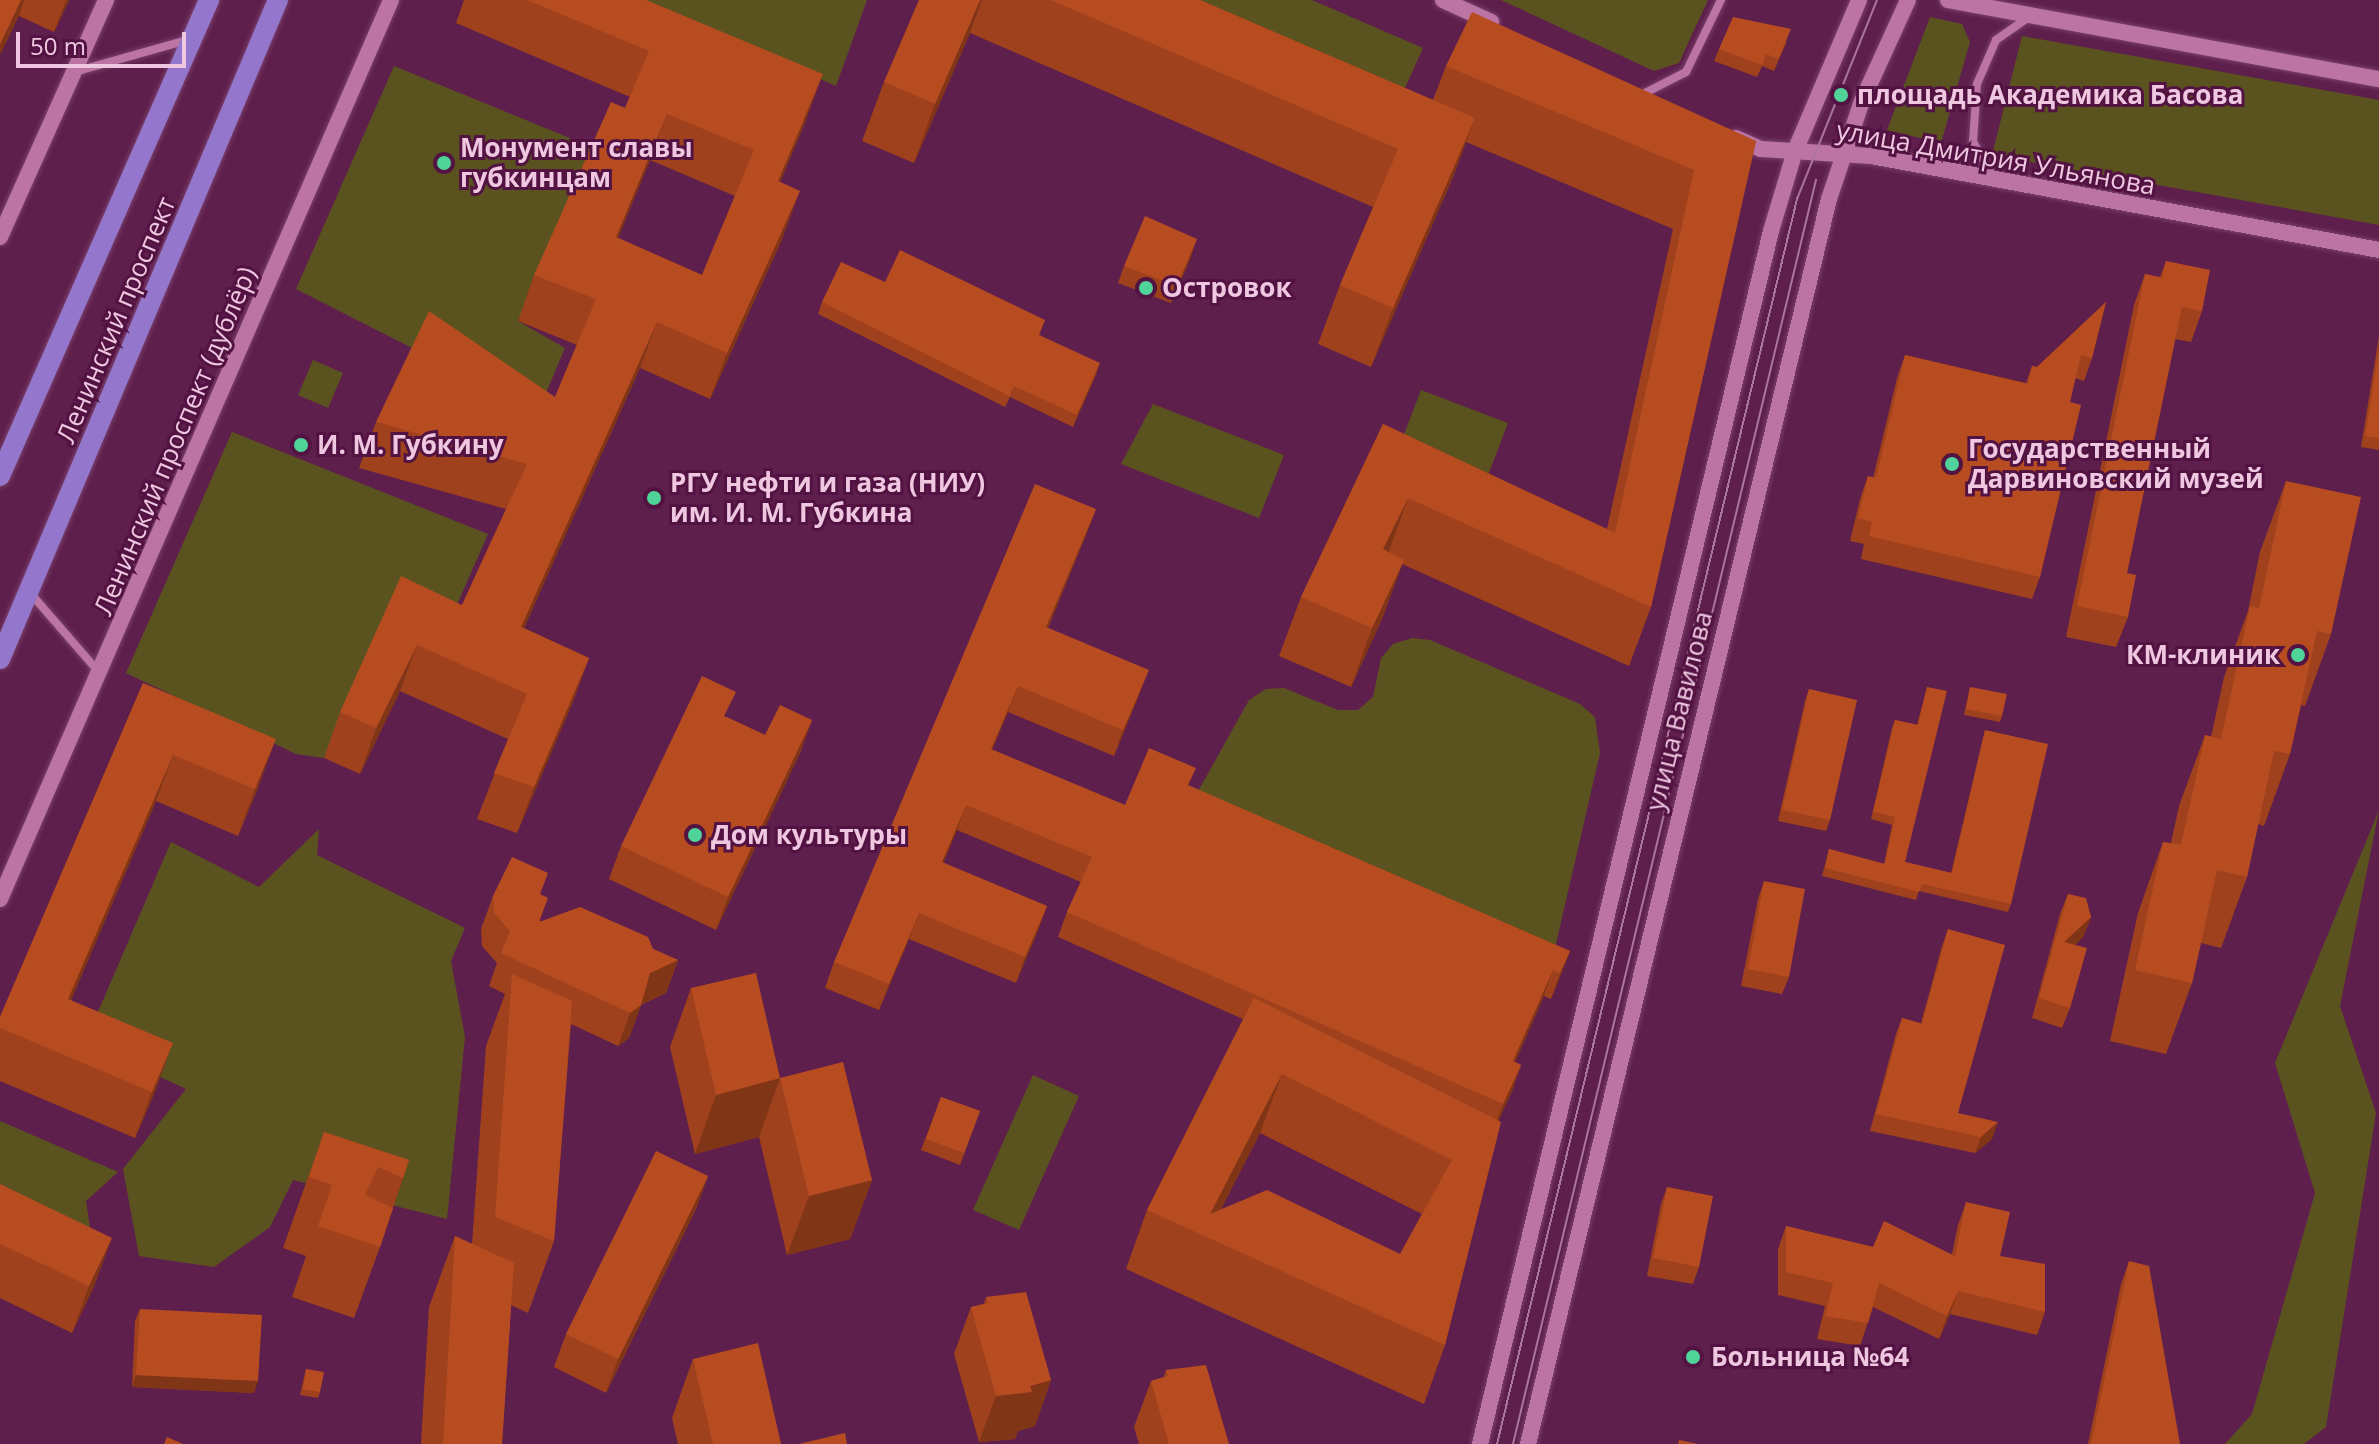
<!DOCTYPE html>
<meta charset="utf-8">
<style>
body{margin:0}
#map{position:relative;width:2379px;height:1444px;overflow:hidden;background:#5f1f4d;font-family:"Open Sans",sans-serif}
div>[style]{position:absolute}
.green>*{inset:0;background:#5b531f}
.roads{filter:drop-shadow(0 0 2px #79406a) drop-shadow(0 0 2px #79406a)}
.street>*{height:8px;margin:-4px;padding:0 4px;transform-origin:4px;border-radius:4px;background:#bc74a4}
.secondary>*{height:16px;margin:-8px;padding:0 8px;transform-origin:8px;border-radius:8px;background:#bc74a4}
.primary>*{height:20px;margin:-10px;padding:0 10px;transform-origin:10px;border-radius:10px;background:#9477cc}
.tram>*{height:2px;margin:-1px;padding:0 1px;transform-origin:1px;border-radius:1px;background:#aa7699}
.wall>*{inset:0;background:#9e411c}
.shaded-wall>*{inset:0;background:#813517}
.building>*{inset:0;background:#b84c21}
.dots>*{width:22px;height:22px;translate:-50% -50%;box-sizing:border-box;border:4px solid #531342;border-radius:50%}
span{translate:-50% -50%;white-space:nowrap;text-align:center;line-height:1.15;-webkit-text-stroke:6px #531342;paint-order:stroke}
.poi-label{font-size:26px;color:#efc7e0;font-weight:700}
.left{translate:0 -50%;text-align:left}
.right{translate:-100% -50%;text-align:right}
.street-label{font-size:26px;color:#efc7e0}
.scale{position:absolute;left:16px;top:32px;width:170px;height:36px;box-sizing:border-box;border:4px solid #efc7e0;border-top:0;padding-left:10px;font-size:24px;line-height:28px;white-space:nowrap;color:#efc7e0;-webkit-text-stroke:6px #531342;paint-order:stroke}
</style>
<div id="map">
<div class="green">
<i style="clip-path:polygon(638px 0,867px 0,836px 86px)"></i>
<i style="clip-path:polygon(1114px 0,1312px 0,1423px 48px,1391px 119px)"></i>
<i style="clip-path:polygon(1501px 0,1708px 0,1679px 63px,1654px 71px)"></i>
<i style="clip-path:polygon(1930px 17px,1962px 24px,1970px 42px,1941px 143px,1887px 130px)"></i>
<i style="clip-path:polygon(2022px 36px,2379px 100px,2379px 225px,1992px 155px)"></i>
<i style="clip-path:polygon(394px 66px,594px 148px,518px 321px,565px 348px,538px 412px,296px 289px)"></i>
<i style="clip-path:polygon(313px 360px,343px 373px,328px 408px,298px 395px)"></i>
<i style="clip-path:polygon(1421px 390px,1508px 423px,1485px 483px,1398px 450px)"></i>
<i style="clip-path:polygon(1153px 404px,1284px 455px,1259px 518px,1121px 464px)"></i>
<i style="clip-path:polygon(232px 432px,488px 534px,442px 639px,384px 623px,324px 758px,296px 754px,126px 673px)"></i>
<i style="clip-path:polygon(1412px 638px,1430px 640px,1580px 704px,1595px 717px,1600px 753px,1555px 948px,1196px 795px,1249px 700px,1266px 689px,1284px 688px,1338px 710px,1358px 710px,1373px 697px,1381px 658px,1393px 644px)"></i>
<i style="clip-path:polygon(2379px 810px,2340px 1006px,2376px 1113px,2326px 1427px,2304px 1444px,2225px 1444px,2252px 1414px,2315px 1193px,2275px 1063px)"></i>
<i style="clip-path:polygon(319px 829px,317px 855px,465px 928px,451px 961px,465px 1037px,447px 1219px,293px 1180px,270px 1227px,214px 1267px,139px 1256px,123px 1169px,186px 1089px,85px 1042px,171px 842px,259px 887px)"></i>
<i style="clip-path:polygon(1033px 1075px,1079px 1096px,1019px 1230px,973px 1210px)"></i>
<i style="clip-path:polygon(0 1121px,118px 1172px,86px 1201px,91px 1235px,0 1202px)"></i>
</div>
<div class="roads">
<div class="street">
<i style="left:74px;top:72px;width:117px;rotate:-15.8deg"></i>
<i style="left:1643px;top:94px;width:48px;rotate:-27.1deg"></i>
<i style="left:1686px;top:72px;width:80px;rotate:-64.1deg"></i>
<i style="left:1993px;top:177px;width:40px;rotate:-119.7deg"></i>
<i style="left:1973px;top:142px;width:58px;rotate:-86.1deg"></i>
<i style="left:1977px;top:84px;width:48px;rotate:-66.6deg"></i>
<i style="left:1996px;top:40px;width:39px;rotate:-35deg"></i>
<i style="left:31px;top:594px;width:102px;rotate:49deg"></i>
</div>
<div class="secondary">
<i style="left:1443px;top:0;width:53px;rotate:24.6deg"></i>
<i style="left:1948px;top:0;width:438px;rotate:10.4deg"></i>
<i style="left:1736px;top:138px;width:27px;rotate:24deg"></i>
<i style="left:1761px;top:149px;width:110px;rotate:3.6deg"></i>
<i style="left:1871px;top:156px;width:517px;rotate:10.48deg"></i>
<i style="left:0;top:237px;width:260px;rotate:-65.9deg"></i>
<i style="left:0;top:899px;width:980px;rotate:-66.49deg"></i>
<i style="left:1480px;top:1444px;width:1247px;rotate:-76.51deg"></i>
<i style="left:1771px;top:231px;width:84px;rotate:-73.3deg"></i>
<i style="left:1795px;top:151px;width:164px;rotate:-67deg"></i>
<i style="left:1528px;top:1444px;width:1281px;rotate:-76.41deg"></i>
<i style="left:1829px;top:199px;width:103px;rotate:-71.4deg"></i>
<i style="left:1862px;top:101px;width:111px;rotate:-65.5deg"></i>
</div>
<div class="primary">
<i style="left:0;top:476px;width:520px;rotate:-66.29deg"></i>
<i style="left:0;top:659px;width:715px;rotate:-67.13deg"></i>
</div>
</div>
<div class="tram">
<i style="left:1497px;top:1444px;width:1281px;rotate:-76.45deg"></i>
<i style="left:1797px;top:199px;width:214px;rotate:-68.1deg"></i>
<i style="left:1513px;top:1444px;width:1300px;rotate:-76.52deg"></i>
</div>
<div class="wall">
<i style="clip-path:polygon(0 0,69px 0,54px 32px,19px 16px)"></i>
<i style="clip-path:polygon(evenodd,464px 0,646px 0,806px 120px,780px 182px,783px 237px,710px 399px,640px 368px,524px 628px,589px 658px,572px 704px,517px 833px,477px 819px,508px 739px,400px 691px,360px 774px,324px 758px,340px 712px,462px 605px,506px 509px,359px 468px,376px 422px,555px 397px,577px 345px,518px 321px,534px 275px,625px 108px,630px 97px,456px 23px,464px 0,650px 160px,735px 196px,702px 275px,618px 238px,650px 160px)"></i>
<i style="clip-path:polygon(919px 0,1200px 0,1433px 100px,1446px 66px,1756px 141px,1651px 607px,1629px 666px,1402px 564px,1382px 619px,1351px 687px,1279px 656px,1301px 597px,1383px 424px,1607px 529px,1673px 229px,1466px 142px,1453px 177px,1371px 367px,1318px 344px,1340px 285px,1373px 207px,970px 33px,914px 163px,862px 141px,884px 82px)"></i>
<i style="clip-path:polygon(1787px 41px,1774px 71px,1762px 66px,1757px 77px,1714px 61px,1719px 49px)"></i>
<i style="clip-path:polygon(1191px 257px,1171px 303px,1118px 283px,1124px 266px)"></i>
<i style="clip-path:polygon(2166px 261px,2202px 311px,2191px 342px,2175px 339px,2127px 573px,2128px 617px,2116px 647px,2066px 637px,2134px 305px,2145px 274px,2160px 277px)"></i>
<i style="clip-path:polygon(885px 282px,1040px 335px,1096px 375px,1073px 427px,1010px 397px,1005px 407px,818px 314px,822px 302px)"></i>
<i style="clip-path:polygon(2106px 302px,2092px 358px,2084px 381px,2075px 378px,2070px 402px,2040px 577px,2032px 599px,1861px 559px,1864px 544px,1850px 541px,1860px 499px,1868px 476px,1873px 478px,1897px 378px,1905px 355px,2026px 383px,2032px 366px,2037px 367px)"></i>
<i style="clip-path:polygon(2379px 336px,2379px 450px,2361px 447px)"></i>
<i style="clip-path:polygon(2286px 481px,2331px 634px,2305px 706px,2301px 705px,2290px 754px,2264px 826px,2258px 824px,2247px 877px,2221px 948px,2201px 943px,2192px 983px,2166px 1054px,2110px 1041px,2138px 913px,2163px 842px,2171px 843px,2179px 806px,2205px 735px,2211px 737px,2224px 677px,2248px 611px,2260px 552px)"></i>
<i style="clip-path:polygon(evenodd,1096px 509px,1086px 535px,1048px 628px,1139px 695px,1114px 756px,1008px 712px,992px 750px,1125px 805px,1189px 786px,1570px 951px,1551px 999px,1544px 996px,1515px 1062px,1521px 1065px,1512px 1091px,1498px 1121px,1445px 1345px,1424px 1404px,1126px 1269px,1147px 1210px,1243px 1019px,1058px 937px,1067px 912px,1081px 882px,957px 830px,943px 863px,1047px 906px,1016px 983px,909px 939px,879px 1010px,825px 988px,834px 962px,1096px 509px,1260px 1133px,1422px 1214px,1400px 1254px,1221px 1209px,1260px 1133px)"></i>
<i style="clip-path:polygon(143px 683px,259px 785px,238px 836px,156px 801px,71px 1000px,156px 1089px,135px 1138px,0 1081px,0 1017px)"></i>
<i style="clip-path:polygon(1927px 687px,1905px 862px,1951px 873px,1985px 730px,2011px 904px,2008px 912px,1919px 891px,1916px 900px,1822px 876px,1829px 849px,1884px 864px,1892px 825px,1871px 819px,1892px 728px,1895px 720px,1917px 725px)"></i>
<i style="clip-path:polygon(1970px 687px,2002px 716px,2000px 722px,1964px 715px)"></i>
<i style="clip-path:polygon(1809px 689px,1830px 820px,1826px 831px,1778px 821px,1805px 701px)"></i>
<i style="clip-path:polygon(727px 717px,765px 735px,812px 720px,800px 753px,716px 930px,609px 879px,621px 846px)"></i>
<i style="clip-path:polygon(1764px 881px,1789px 977px,1782px 994px,1741px 986px,1758px 899px)"></i>
<i style="clip-path:polygon(540px 894px,540px 921px,653px 949px,678px 960px,666px 993px,641px 1005px,629px 1038px,618px 1046px,571px 1024px,554px 1241px,528px 1313px,511px 1305px,502px 1444px,421px 1444px,429px 1307px,455px 1236px,472px 1244px,486px 1046px,505px 994px,489px 986px,497px 963px,482px 946px,481px 929px,493px 896px)"></i>
<i style="clip-path:polygon(2068px 894px,2091px 917px,2083px 937px,2075px 945px,2070px 1008px,2062px 1028px,2032px 1018px,2060px 914px)"></i>
<i style="clip-path:polygon(1948px 929px,1958px 1113px,1992px 1139px,1975px 1153px,1870px 1131px,1896px 1034px,1902px 1018px,1921px 1023px,1942px 946px)"></i>
<i style="clip-path:polygon(691px 988px,780px 1078px,872px 1180px,850px 1239px,787px 1255px,759px 1137px,695px 1154px,670px 1047px)"></i>
<i style="clip-path:polygon(941px 1097px,980px 1111px,960px 1165px,921px 1150px)"></i>
<i style="clip-path:polygon(324px 1132px,409px 1160px,380px 1247px,354px 1318px,292px 1297px,306px 1256px,283px 1248px)"></i>
<i style="clip-path:polygon(708px 1176px,696px 1209px,606px 1393px,554px 1367px,566px 1334px)"></i>
<i style="clip-path:polygon(0 1184px,95px 1284px,72px 1333px,0 1298px)"></i>
<i style="clip-path:polygon(1667px 1187px,1699px 1267px,1693px 1284px,1647px 1276px,1661px 1204px)"></i>
<i style="clip-path:polygon(1966px 1202px,2000px 1256px,2045px 1312px,2037px 1335px,1950px 1314px,1939px 1339px,1873px 1307px,1860px 1346px,1817px 1339px,1825px 1306px,1778px 1295px,1778px 1249px,1786px 1226px,1873px 1247px,1952px 1254px,1958px 1225px)"></i>
<i style="clip-path:polygon(2129px 1261px,2180px 1444px,2088px 1444px,2121px 1284px)"></i>
<i style="clip-path:polygon(986px 1297px,1051px 1380px,1035px 1426px,1018px 1431px,1015px 1439px,979px 1442px,954px 1354px,971px 1307px,984px 1304px)"></i>
<i style="clip-path:polygon(140px 1309px,254px 1393px,132px 1387px,135px 1321px)"></i>
<i style="clip-path:polygon(693px 1359px,781px 1444px,678px 1444px,672px 1418px)"></i>
<i style="clip-path:polygon(306px 1369px,320px 1392px,318px 1398px,300px 1395px)"></i>
<i style="clip-path:polygon(1166px 1370px,1229px 1444px,1139px 1444px,1134px 1427px,1151px 1381px,1164px 1377px)"></i>
</div>
<div class="shaded-wall">
<i style="clip-path:polygon(21px 0,24px 0,19px 16px,0 55px,0 45px)"></i>
<i style="clip-path:polygon(66px 0,69px 0,54px 32px)"></i>
<i style="clip-path:polygon(980px 0,982px 0,970px 33px,914px 163px,935px 104px)"></i>
<i style="clip-path:polygon(823px 74px,806px 120px,761px 227px,778px 181px)"></i>
<i style="clip-path:polygon(667px 114px,650px 160px,599px 284px,616px 237px)"></i>
<i style="clip-path:polygon(1475px 118px,1453px 177px,1371px 367px,1393px 308px)"></i>
<i style="clip-path:polygon(800px 191px,783px 237px,710px 399px,727px 353px)"></i>
<i style="clip-path:polygon(1197px 239px,1191px 257px,1171px 303px,1177px 286px)"></i>
<i style="clip-path:polygon(657px 322px,640px 368px,504px 673px,521px 627px)"></i>
<i style="clip-path:polygon(1100px 363px,1096px 375px,1073px 427px,1077px 415px)"></i>
<i style="clip-path:polygon(1408px 498px,1387px 557px,1383px 549px)"></i>
<i style="clip-path:polygon(1096px 509px,1086px 535px,1037px 653px,1046px 627px)"></i>
<i style="clip-path:polygon(1404px 560px,1382px 619px,1351px 687px,1372px 628px)"></i>
<i style="clip-path:polygon(417px 645px,400px 691px,360px 774px,376px 728px)"></i>
<i style="clip-path:polygon(589px 658px,572px 704px,517px 833px,534px 787px)"></i>
<i style="clip-path:polygon(1149px 670px,1139px 695px,1114px 756px,1123px 730px)"></i>
<i style="clip-path:polygon(1018px 686px,1008px 712px,981px 775px,991px 749px)"></i>
<i style="clip-path:polygon(812px 720px,800px 753px,716px 930px,728px 897px)"></i>
<i style="clip-path:polygon(276px 739px,259px 785px,238px 836px,255px 789px)"></i>
<i style="clip-path:polygon(173px 755px,156px 801px,52px 1045px,68px 999px)"></i>
<i style="clip-path:polygon(966px 805px,957px 830px,933px 888px,942px 862px)"></i>
<i style="clip-path:polygon(1047px 906px,1038px 931px,1016px 983px,1025px 957px)"></i>
<i style="clip-path:polygon(919px 913px,909px 939px,879px 1010px,889px 984px)"></i>
<i style="clip-path:polygon(2091px 917px,2083px 937px,2057px 962px,2064px 942px)"></i>
<i style="clip-path:polygon(1570px 951px,1560px 977px,1551px 999px,1560px 973px)"></i>
<i style="clip-path:polygon(678px 960px,666px 993px,638px 1006px,650px 973px)"></i>
<i style="clip-path:polygon(1553px 970px,1544px 996px,1504px 1087px,1513px 1061px)"></i>
<i style="clip-path:polygon(641px 1005px,629px 1038px,618px 1046px,630px 1013px)"></i>
<i style="clip-path:polygon(173px 1043px,156px 1089px,135px 1138px,152px 1092px)"></i>
<i style="clip-path:polygon(1521px 1065px,1512px 1091px,1494px 1130px,1503px 1104px)"></i>
<i style="clip-path:polygon(1282px 1074px,1260px 1133px,1207px 1237px,1210px 1214px)"></i>
<i style="clip-path:polygon(780px 1078px,759px 1137px,695px 1154px,716px 1095px)"></i>
<i style="clip-path:polygon(1998px 1122px,1992px 1139px,1975px 1153px,1981px 1137px)"></i>
<i style="clip-path:polygon(708px 1176px,696px 1209px,606px 1393px,618px 1359px)"></i>
<i style="clip-path:polygon(872px 1180px,850px 1239px,787px 1255px,809px 1196px)"></i>
<i style="clip-path:polygon(112px 1238px,95px 1284px,72px 1333px,89px 1286px)"></i>
<i style="clip-path:polygon(1958px 1291px,1950px 1314px,1939px 1339px,1947px 1316px)"></i>
<i style="clip-path:polygon(136px 1375px,258px 1381px,254px 1393px,132px 1387px)"></i>
<i style="clip-path:polygon(1051px 1380px,1035px 1426px,1018px 1431px,1015px 1439px,979px 1442px,996px 1396px)"></i>
</div>
<div class="building">
<i style="clip-path:polygon(0 0,21px 0,0 45px)"></i>
<i style="clip-path:polygon(evenodd,527px 0,646px 0,823px 74px,778px 181px,800px 191px,727px 353px,657px 322px,521px 627px,589px 658px,534px 787px,494px 773px,527px 694px,417px 645px,376px 728px,340px 712px,401px 576px,462px 605px,527px 464px,376px 422px,429px 311px,555px 397px,596px 299px,534px 275px,611px 102px,625px 108px,649px 51px,527px 0,667px 114px,754px 150px,702px 275px,616px 237px,667px 114px)"></i>
<i style="clip-path:polygon(919px 0,980px 0,935px 104px,884px 82px)"></i>
<i style="clip-path:polygon(1051px 0,1200px 0,1475px 118px,1393px 308px,1340px 285px,1398px 149px)"></i>
<i style="clip-path:polygon(1472px 12px,1756px 141px,1651px 607px,1408px 498px,1383px 549px,1404px 560px,1372px 628px,1301px 597px,1383px 424px,1615px 533px,1694px 170px,1446px 66px)"></i>
<i style="clip-path:polygon(1733px 17px,1791px 29px,1778px 59px,1766px 54px,1762px 65px,1719px 49px)"></i>
<i style="clip-path:polygon(1145px 216px,1197px 239px,1177px 286px,1124px 266px)"></i>
<i style="clip-path:polygon(900px 250px,1045px 320px,1039px 335px,1100px 363px,1077px 415px,1014px 386px,1009px 396px,822px 302px,841px 262px,885px 282px)"></i>
<i style="clip-path:polygon(2166px 261px,2210px 270px,2202px 311px,2182px 307px,2127px 573px,2136px 575px,2128px 617px,2077px 606px,2145px 274px,2162px 278px)"></i>
<i style="clip-path:polygon(2106px 302px,2092px 358px,2081px 355px,2070px 402px,2081px 405px,2040px 577px,1869px 536px,1872px 522px,1858px 518px,1868px 476px,1876px 478px,1905px 355px,2028px 384px,2032px 366px,2037px 367px)"></i>
<i style="clip-path:polygon(2379px 350px,2379px 438px,2365px 436px)"></i>
<i style="clip-path:polygon(2286px 481px,2361px 497px,2331px 634px,2317px 631px,2290px 754px,2274px 751px,2247px 877px,2217px 870px,2192px 983px,2135px 970px,2163px 842px,2181px 845px,2205px 735px,2221px 739px,2250px 606px,2259px 608px)"></i>
<i style="clip-path:polygon(1035px 484px,1096px 509px,1046px 627px,1149px 670px,1123px 730px,1018px 686px,991px 749px,1125px 805px,1149px 748px,1196px 768px,1188px 785px,1570px 951px,1560px 973px,1553px 970px,1513px 1061px,1521px 1065px,1503px 1104px,1067px 912px,1092px 857px,966px 805px,942px 862px,1047px 906px,1025px 957px,919px 913px,889px 984px,834px 962px)"></i>
<i style="clip-path:polygon(702px 676px,736px 692px,724px 716px,765px 735px,780px 705px,812px 720px,728px 897px,621px 846px)"></i>
<i style="clip-path:polygon(143px 683px,276px 739px,255px 789px,173px 755px,68px 999px,173px 1043px,152px 1092px,0 1028px,0 1017px)"></i>
<i style="clip-path:polygon(1927px 687px,1947px 691px,1905px 862px,1952px 873px,1985px 730px,2048px 744px,2011px 904px,1922px 884px,1919px 892px,1825px 868px,1829px 849px,1885px 864px,1895px 817px,1873px 812px,1895px 720px,1918px 725px)"></i>
<i style="clip-path:polygon(1970px 687px,2007px 694px,2002px 716px,1966px 709px)"></i>
<i style="clip-path:polygon(1809px 689px,1857px 700px,1830px 820px,1782px 810px)"></i>
<i style="clip-path:polygon(512px 857px,548px 873px,540px 894px,548px 898px,539px 922px,580px 907px,648px 937px,653px 949px,678px 960px,650px 973px,641px 1005px,630px 1013px,501px 953px,510px 931px,494px 913px,493px 896px)"></i>
<i style="clip-path:polygon(1764px 881px,1805px 889px,1789px 977px,1748px 969px)"></i>
<i style="clip-path:polygon(2068px 894px,2086px 898px,2091px 917px,2064px 942px,2087px 948px,2070px 1008px,2039px 998px)"></i>
<i style="clip-path:polygon(1948px 929px,2005px 945px,1958px 1113px,1998px 1122px,1981px 1137px,1876px 1114px,1902px 1018px,1922px 1024px)"></i>
<i style="clip-path:polygon(756px 973px,780px 1078px,716px 1095px,691px 988px)"></i>
<i style="clip-path:polygon(512px 974px,572px 1001px,554px 1241px,495px 1217px)"></i>
<i style="clip-path:polygon(evenodd,1254px 998px,1501px 1122px,1445px 1345px,1147px 1210px,1254px 998px,1282px 1074px,1452px 1160px,1400px 1254px,1267px 1190px,1210px 1214px,1282px 1074px)"></i>
<i style="clip-path:polygon(843px 1062px,872px 1180px,809px 1196px,780px 1078px)"></i>
<i style="clip-path:polygon(941px 1097px,980px 1111px,964px 1153px,926px 1139px)"></i>
<i style="clip-path:polygon(324px 1132px,409px 1160px,403px 1178px,378px 1167px,365px 1195px,393px 1208px,380px 1247px,318px 1226px,332px 1185px,309px 1177px)"></i>
<i style="clip-path:polygon(656px 1151px,708px 1176px,618px 1359px,566px 1334px)"></i>
<i style="clip-path:polygon(0 1184px,112px 1238px,89px 1286px,0 1244px)"></i>
<i style="clip-path:polygon(1667px 1187px,1713px 1196px,1699px 1267px,1653px 1258px)"></i>
<i style="clip-path:polygon(1966px 1202px,2010px 1212px,2000px 1256px,2045px 1264px,2045px 1312px,1958px 1291px,1947px 1316px,1879px 1283px,1868px 1323px,1825px 1316px,1833px 1283px,1786px 1272px,1786px 1226px,1873px 1247px,1884px 1221px,1955px 1256px)"></i>
<i style="clip-path:polygon(455px 1236px,514px 1263px,502px 1444px,443px 1444px)"></i>
<i style="clip-path:polygon(2129px 1261px,2149px 1266px,2180px 1444px,2091px 1444px)"></i>
<i style="clip-path:polygon(1026px 1292px,1051px 1380px,1030px 1386px,1032px 1392px,996px 1396px,971px 1307px,988px 1303px,986px 1297px)"></i>
<i style="clip-path:polygon(140px 1309px,262px 1315px,258px 1381px,136px 1375px)"></i>
<i style="clip-path:polygon(758px 1343px,781px 1444px,713px 1444px,693px 1359px)"></i>
<i style="clip-path:polygon(1206px 1365px,1229px 1444px,1169px 1444px,1151px 1381px,1168px 1376px,1166px 1370px)"></i>
<i style="clip-path:polygon(306px 1369px,324px 1372px,320px 1392px,303px 1389px)"></i>
<i style="clip-path:polygon(845px 1433px,847px 1444px,799px 1444px)"></i>
<i style="clip-path:polygon(167px 1437px,183px 1444px,164px 1444px)"></i>
<i style="clip-path:polygon(1679px 1440px,1698px 1444px,1678px 1444px)"></i>
</div>
<div class="dots">
<i style="left:1841px;top:95px;background:#50d398"></i>
<i style="left:444px;top:163px;background:#50d398"></i>
<i style="left:1146px;top:288px;background:#50d398"></i>
<i style="left:301px;top:445px;background:#50d398"></i>
<i style="left:1952px;top:464px;background:#50d398"></i>
<i style="left:654px;top:498px;background:#50d398"></i>
<i style="left:2298px;top:655px;background:#50d398"></i>
<i style="left:695px;top:835px;background:#50d398"></i>
<i style="left:1693px;top:1357px;background:#50d398"></i>
</div>
<div class="poi-label">
<span class="left" style="left:1857px;top:95px">площадь Академика Басова</span>
<span class="left" style="left:460px;top:163px">Монумент славы<br>губкинцам</span>
<span class="left" style="left:1162px;top:288px">Островок</span>
<span class="left" style="left:317px;top:445px">И. М. Губкину</span>
<span class="left" style="left:1968px;top:464px">Государственный<br>Дарвиновский музей</span>
<span class="left" style="left:670px;top:498px">РГУ нефти и газа (НИУ)<br>им. И. М. Губкина</span>
<span class="right" style="left:2280px;top:655px">КМ-клиник</span>
<span class="left" style="left:711px;top:835px">Дом культуры</span>
<span class="left" style="left:1711px;top:1357px">Больница №64</span>
</div>
<div class="street-label">
<span style="left:1996px;top:158px;rotate:10deg">улица Дмитрия Ульянова</span>
<span style="left:116px;top:320px;rotate:-67deg">Ленинский проспект</span>
<span style="left:175px;top:441px;rotate:-67deg">Ленинский проспект (дублёр)</span>
<span style="left:1679px;top:711px;rotate:-76deg">улица Вавилова</span>
</div>
<div class="scale">50 m</div>
</div>
